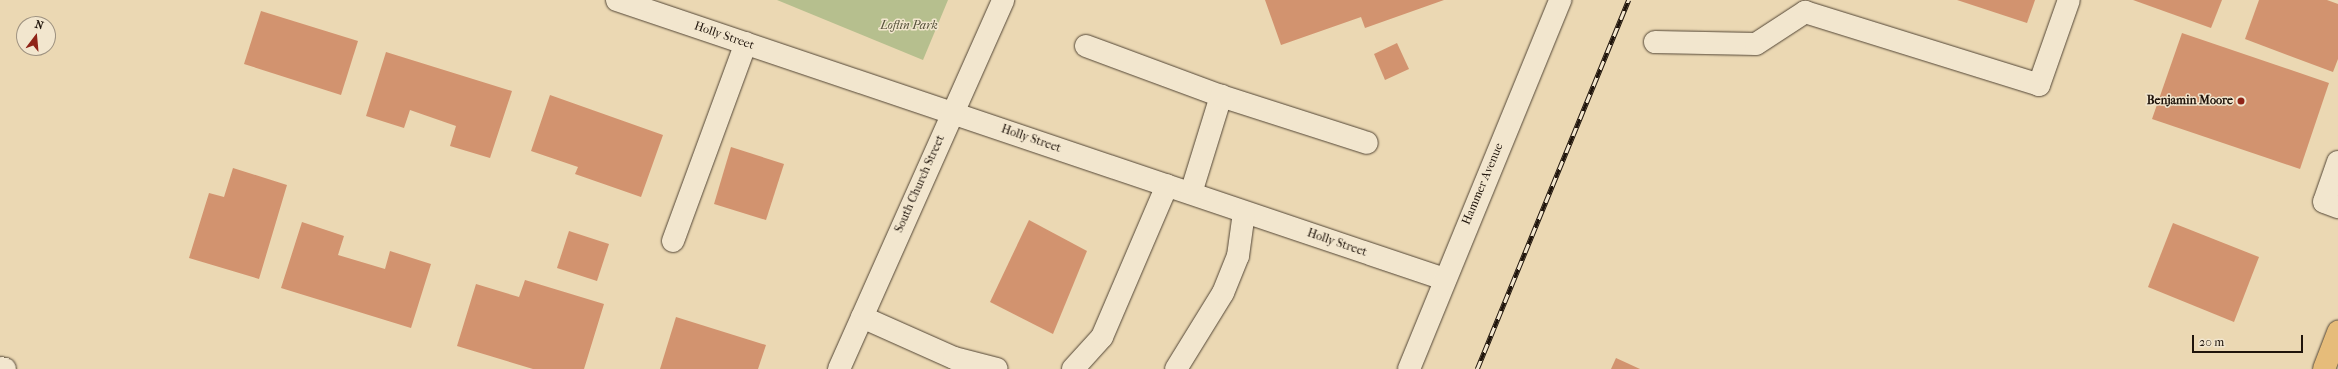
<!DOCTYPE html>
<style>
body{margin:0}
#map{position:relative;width:2338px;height:369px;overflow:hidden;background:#ebd8b3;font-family:"IM FELL French Canon",serif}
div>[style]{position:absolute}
.green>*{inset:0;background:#b6bf8e}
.building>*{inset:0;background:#d2936f}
.roads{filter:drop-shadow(0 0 1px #524535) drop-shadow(0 0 1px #524535)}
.minor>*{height:22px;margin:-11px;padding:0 11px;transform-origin:11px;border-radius:11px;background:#f2e6ce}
.major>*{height:22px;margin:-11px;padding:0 11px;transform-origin:11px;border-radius:11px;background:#e6bc7a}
.rail>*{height:4.5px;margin-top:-2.25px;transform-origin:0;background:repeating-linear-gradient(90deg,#f2e6ce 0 9px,#1f140b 0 18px);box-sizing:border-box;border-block:1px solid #1f140b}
.dots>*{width:11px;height:11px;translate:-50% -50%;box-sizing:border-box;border:2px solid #f2e6ce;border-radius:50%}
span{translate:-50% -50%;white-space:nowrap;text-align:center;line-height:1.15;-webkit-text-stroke:3px #f2e6ce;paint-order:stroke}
.park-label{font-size:12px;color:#545039;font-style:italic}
.street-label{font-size:12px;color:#1f140b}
.poi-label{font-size:12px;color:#1f140b;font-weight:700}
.right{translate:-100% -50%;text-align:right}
.north{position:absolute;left:16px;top:16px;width:40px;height:40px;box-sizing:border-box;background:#f2e6ce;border:1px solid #9e9280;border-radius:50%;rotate:16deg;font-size:11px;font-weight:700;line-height:16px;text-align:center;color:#1f140b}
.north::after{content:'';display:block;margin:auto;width:14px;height:18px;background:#8f2418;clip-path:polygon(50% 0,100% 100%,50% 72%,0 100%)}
.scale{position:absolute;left:2192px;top:335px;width:111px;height:18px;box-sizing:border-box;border:2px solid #1f140b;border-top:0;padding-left:5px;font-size:12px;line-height:14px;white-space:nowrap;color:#1f140b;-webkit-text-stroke:3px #f2e6ce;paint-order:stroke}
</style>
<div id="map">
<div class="green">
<i style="clip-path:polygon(777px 0,948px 0,923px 60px)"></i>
</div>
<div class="building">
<i style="clip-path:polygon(1265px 0,1444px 0,1365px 28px,1361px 17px,1281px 45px)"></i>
<i style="clip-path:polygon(1957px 0,2035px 0,2027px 23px)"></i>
<i style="clip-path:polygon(2133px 0,2222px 0,2211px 28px)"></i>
<i style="clip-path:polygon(2259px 0,2327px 0,2338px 4px,2338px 59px,2333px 72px,2245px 39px)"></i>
<i style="clip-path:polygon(261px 11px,358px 41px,341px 95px,244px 64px)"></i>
<i style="clip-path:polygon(2182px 33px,2329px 83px,2300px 169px,2152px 119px)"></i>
<i style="clip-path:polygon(1397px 43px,1409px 69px,1385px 80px,1374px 54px)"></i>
<i style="clip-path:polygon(386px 52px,512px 91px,490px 158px,450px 146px,456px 126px,410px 110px,404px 128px,366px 116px)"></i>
<i style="clip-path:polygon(550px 95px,663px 135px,641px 197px,575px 174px,578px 167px,531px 151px)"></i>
<i style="clip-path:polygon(731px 147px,784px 164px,766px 220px,714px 204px)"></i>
<i style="clip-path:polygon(233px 168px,287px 185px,259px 279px,189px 258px,209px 193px,224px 197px)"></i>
<i style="clip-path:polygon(1029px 220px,1087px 251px,1053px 334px,990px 302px)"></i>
<i style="clip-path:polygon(302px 222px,344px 236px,338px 255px,385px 269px,390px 251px,431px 264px,411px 328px,281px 288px)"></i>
<i style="clip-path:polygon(2173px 223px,2259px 257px,2234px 322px,2148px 287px)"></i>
<i style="clip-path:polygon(569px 231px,609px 244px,597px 281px,557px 268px)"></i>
<i style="clip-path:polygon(525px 280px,604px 304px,584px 369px,533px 369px,457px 346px,476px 284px,519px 297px)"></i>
<i style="clip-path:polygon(676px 317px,766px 345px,758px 369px,660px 369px)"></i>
<i style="clip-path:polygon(1616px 358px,1640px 369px,1611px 369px)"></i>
</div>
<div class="roads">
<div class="minor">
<i style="left:617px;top:0;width:873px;rotate:18.64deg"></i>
<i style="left:1655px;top:42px;width:101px;rotate:1.1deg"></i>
<i style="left:1756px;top:44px;width:59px;rotate:-33.1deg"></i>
<i style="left:1805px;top:12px;width:245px;rotate:17.3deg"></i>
<i style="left:2039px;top:85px;width:90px;rotate:-70.6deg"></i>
<i style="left:1086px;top:46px;width:144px;rotate:20.3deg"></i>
<i style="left:2338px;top:162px;width:42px;rotate:109.3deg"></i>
<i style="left:2324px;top:202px;width:15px;rotate:20deg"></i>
<i style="left:1191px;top:193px;width:102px;rotate:-72.8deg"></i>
<i style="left:1221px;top:96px;width:153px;rotate:17.8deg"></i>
<i style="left:673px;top:241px;width:211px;rotate:-69.8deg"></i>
<i style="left:862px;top:317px;width:101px;rotate:24deg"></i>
<i style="left:954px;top:358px;width:44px;rotate:14.3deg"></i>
<i style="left:0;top:368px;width:5px;rotate:11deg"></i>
<i style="left:839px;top:369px;width:404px;rotate:-66deg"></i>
<i style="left:1073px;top:369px;width:43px;rotate:-47.8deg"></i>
<i style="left:1102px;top:337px;width:165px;rotate:-66.8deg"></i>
<i style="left:1176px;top:369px;width:89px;rotate:-58.3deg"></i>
<i style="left:1223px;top:293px;width:40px;rotate:-68deg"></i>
<i style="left:1238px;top:256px;width:44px;rotate:-82.2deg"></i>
<i style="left:1409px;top:369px;width:399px;rotate:-67.7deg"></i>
</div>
<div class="major">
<i style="left:2324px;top:369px;width:40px;rotate:-69deg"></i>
</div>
</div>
<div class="rail">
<i style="left:1477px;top:369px;width:399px;rotate:-67.7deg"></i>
</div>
<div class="dots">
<i style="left:2241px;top:101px;background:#8f2418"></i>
</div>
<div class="park-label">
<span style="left:909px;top:26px">Loflin Park</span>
</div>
<div class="street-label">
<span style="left:724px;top:36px;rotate:19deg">Holly Street</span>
<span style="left:1031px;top:139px;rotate:19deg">Holly Street</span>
<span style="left:920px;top:184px;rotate:-66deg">South Church Street</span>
<span style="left:1483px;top:184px;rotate:-67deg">Hammer Avenue</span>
<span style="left:1337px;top:243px;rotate:19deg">Holly Street</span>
</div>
<div class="poi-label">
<span class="right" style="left:2233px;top:101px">Benjamin Moore</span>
</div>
<div class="north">N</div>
<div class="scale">20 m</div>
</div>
